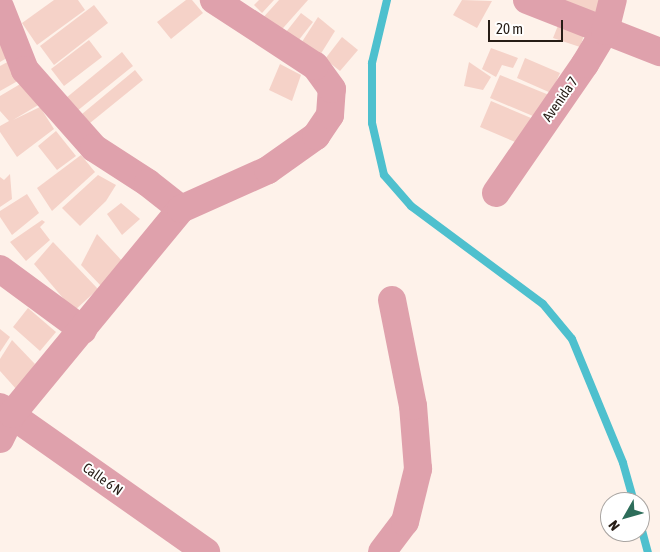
<!DOCTYPE html>
<style>
body{margin:0}
#map{position:relative;width:660px;height:552px;overflow:hidden;background:#fef2ea;font-family:"Asap Condensed",sans-serif}
div>[style]{position:absolute}
.stream>*{height:8px;margin:-4px;padding:0 4px;transform-origin:4px;border-radius:4px;background:#4ec0ce}
.building>*{inset:0;background:#f5d2c8}
.minor>*{height:28px;margin:-14px;padding:0 14px;transform-origin:14px;border-radius:14px;background:#dfa1ac}
span{translate:-50% -50%;white-space:nowrap;text-align:center;line-height:1.15;-webkit-text-stroke:4px #fff;paint-order:stroke}
.street-label{font-size:14px;color:#271d16}
.north{position:absolute;left:600px;top:492px;width:50px;height:50px;box-sizing:border-box;background:#fff;border:1px solid #a9a5a2;border-radius:50%;rotate:232deg;font-size:14px;font-weight:700;line-height:20px;text-align:center;color:#271d16}
.north::after{content:'';display:block;margin:auto;width:18px;height:22px;background:#2d6d5a;clip-path:polygon(50% 0,100% 100%,50% 72%,0 100%)}
.scale{position:absolute;left:488px;top:20px;width:75px;height:22px;box-sizing:border-box;border:2px solid #271d16;border-top:0;padding-left:6px;font-size:15px;line-height:18px;white-space:nowrap;color:#271d16;-webkit-text-stroke:4px #fff;paint-order:stroke}
</style>
<div id="map">
<div class="stream">
<i style="left:387px;top:0;width:65px;rotate:103.4deg"></i>
<i style="left:372px;top:63px;width:60px;rotate:90deg"></i>
<i style="left:372px;top:123px;width:53px;rotate:77deg"></i>
<i style="left:384px;top:175px;width:41px;rotate:48.9deg"></i>
<i style="left:411px;top:206px;width:164px;rotate:36.6deg"></i>
<i style="left:543px;top:304px;width:45px;rotate:50.4deg"></i>
<i style="left:572px;top:339px;width:134px;rotate:67.6deg"></i>
<i style="left:623px;top:463px;width:41px;rotate:74.2deg"></i>
<i style="left:640px;top:523px;width:30px;rotate:75deg"></i>
</div>
<div class="building">
<i style="clip-path:polygon(54px 0,78px 0,85px 10px,37px 45px,22px 23px)"></i>
<i style="clip-path:polygon(186px 0,192px 0,203px 13px,171px 39px,157px 22px)"></i>
<i style="clip-path:polygon(259px 0,274px 0,262px 13px,254px 5px)"></i>
<i style="clip-path:polygon(279px 0,308px 0,276px 36px,260px 21px)"></i>
<i style="clip-path:polygon(462px 0,492px 1px,477px 28px,453px 15px)"></i>
<i style="clip-path:polygon(558px 0,601px 0,598px 13px)"></i>
<i style="clip-path:polygon(94px 5px,108px 23px,54px 65px,40px 46px)"></i>
<i style="clip-path:polygon(301px 13px,313px 22px,298px 41px,286px 32px)"></i>
<i style="clip-path:polygon(318px 17px,335px 31px,317px 60px,298px 48px)"></i>
<i style="clip-path:polygon(559px 23px,585px 32px,580px 47px,553px 38px)"></i>
<i style="clip-path:polygon(0 32px,12px 55px,0 62px)"></i>
<i style="clip-path:polygon(342px 37px,358px 50px,340px 71px,325px 59px)"></i>
<i style="clip-path:polygon(89px 40px,102px 57px,64px 86px,51px 69px)"></i>
<i style="clip-path:polygon(491px 48px,518px 58px,513px 68px,502px 65px,496px 77px,482px 69px)"></i>
<i style="clip-path:polygon(122px 52px,133px 66px,77px 111px,66px 98px)"></i>
<i style="clip-path:polygon(15px 58px,23px 78px,0 91px,0 66px)"></i>
<i style="clip-path:polygon(525px 58px,560px 73px,551px 93px,517px 78px)"></i>
<i style="clip-path:polygon(469px 62px,491px 77px,483px 90px,464px 86px)"></i>
<i style="clip-path:polygon(280px 64px,301px 75px,292px 101px,269px 90px)"></i>
<i style="clip-path:polygon(135px 70px,143px 80px,90px 123px,82px 114px)"></i>
<i style="clip-path:polygon(500px 75px,549px 95px,540px 119px,490px 98px)"></i>
<i style="clip-path:polygon(27px 80px,40px 104px,13px 120px,40px 107px,54px 129px,17px 157px,0 132px,0 126px,9px 121px,0 111px,0 96px)"></i>
<i style="clip-path:polygon(491px 101px,531px 118px,520px 144px,480px 127px)"></i>
<i style="clip-path:polygon(56px 131px,76px 156px,57px 170px,38px 146px)"></i>
<i style="clip-path:polygon(81px 155px,95px 172px,52px 211px,37px 188px)"></i>
<i style="clip-path:polygon(10px 174px,12px 199px,0 207px,0 177px,4px 180px)"></i>
<i style="clip-path:polygon(98px 175px,116px 185px,106px 201px,80px 226px,62px 208px)"></i>
<i style="clip-path:polygon(27px 194px,39px 213px,12px 235px,0 217px,0 211px)"></i>
<i style="clip-path:polygon(121px 203px,140px 219px,122px 235px,107px 214px)"></i>
<i style="clip-path:polygon(42px 220px,45px 222px,40px 227px,50px 240px,26px 261px,10px 242px)"></i>
<i style="clip-path:polygon(97px 234px,124px 263px,102px 287px,81px 265px)"></i>
<i style="clip-path:polygon(53px 242px,98px 289px,74px 311px,34px 264px)"></i>
<i style="clip-path:polygon(28px 308px,56px 332px,40px 351px,13px 327px)"></i>
<i style="clip-path:polygon(0 329px,10px 337px,0 352px)"></i>
<i style="clip-path:polygon(12px 340px,35px 364px,17px 390px,0 371px,0 359px)"></i>
</div>
<div class="minor">
<i style="left:527px;top:0;width:143px;rotate:21.4deg"></i>
<i style="left:0;top:7px;width:68px;rotate:68.4deg"></i>
<i style="left:25px;top:70px;width:104px;rotate:48.5deg"></i>
<i style="left:94px;top:148px;width:64px;rotate:32.9deg"></i>
<i style="left:148px;top:183px;width:42px;rotate:38.2deg"></i>
<i style="left:496px;top:193px;width:157px;rotate:-55.4deg"></i>
<i style="left:585px;top:64px;width:39px;rotate:-59deg"></i>
<i style="left:605px;top:31px;width:32px;rotate:-76deg"></i>
<i style="left:0;top:269px;width:103px;rotate:36.3deg"></i>
<i style="left:0;top:407px;width:252px;rotate:35.1deg"></i>
<i style="left:0;top:439px;width:28px;rotate:-64deg"></i>
<i style="left:12px;top:414px;width:266px;rotate:-50.5deg"></i>
<i style="left:181px;top:209px;width:95px;rotate:-24.1deg"></i>
<i style="left:268px;top:170px;width:59px;rotate:-35.3deg"></i>
<i style="left:316px;top:136px;width:25px;rotate:-56deg"></i>
<i style="left:330px;top:115px;width:26px;rotate:-86deg"></i>
<i style="left:332px;top:89px;width:29px;rotate:-126deg"></i>
<i style="left:315px;top:66px;width:121px;rotate:-146.8deg"></i>
<i style="left:382px;top:552px;width:38px;rotate:-53deg"></i>
<i style="left:405px;top:522px;width:55px;rotate:-76.2deg"></i>
<i style="left:418px;top:469px;width:63px;rotate:-94.5deg"></i>
<i style="left:413px;top:406px;width:108px;rotate:-101.2deg"></i>
</div>
<div class="street-label">
<span style="left:560px;top:99px;rotate:-55deg">Avenida 7</span>
<span style="left:103px;top:479px;rotate:35deg">Calle 6 N</span>
</div>
<div class="north">N</div>
<div class="scale">20 m</div>
</div>
